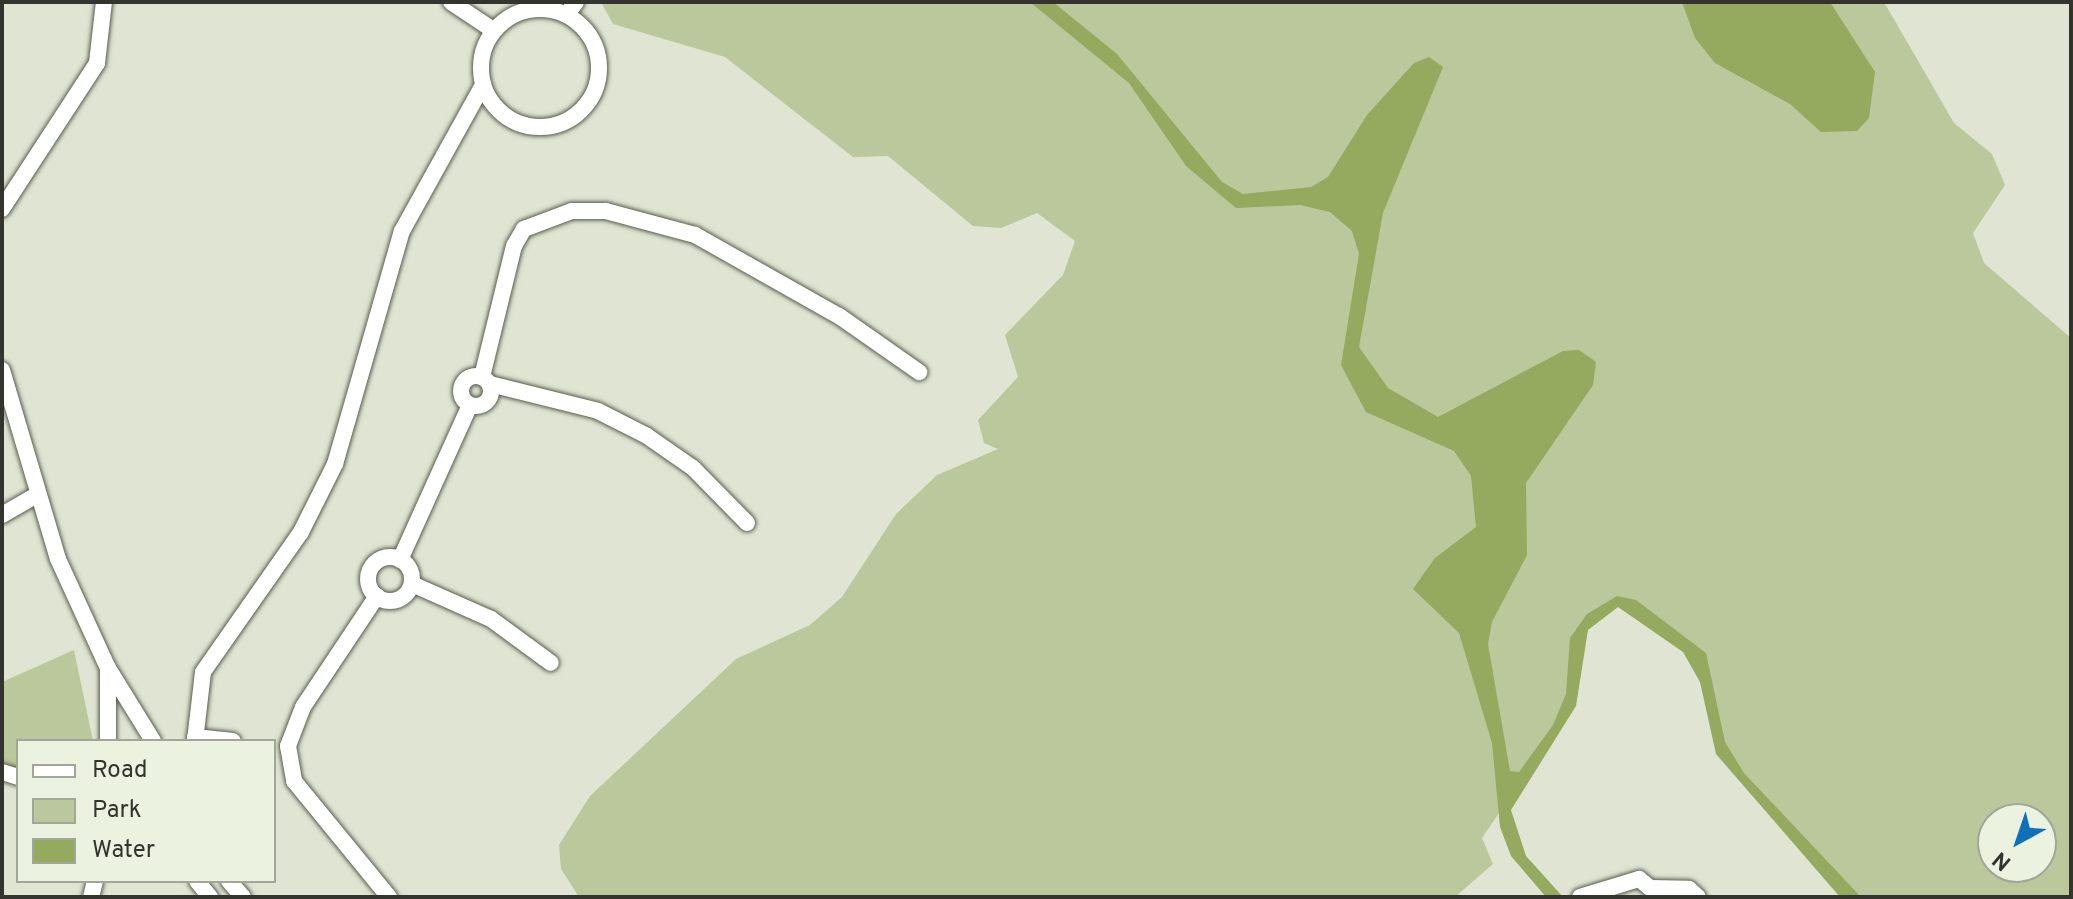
<!DOCTYPE html>
<style>
body{margin:0}
#map{position:relative;width:2073px;height:899px;overflow:hidden;background:#dfe5d2;font-family:Overpass,sans-serif}
div>[style]{position:absolute}
.green>*{inset:0;background:#bac89c}
.water>*{inset:0;background:#95a95f}
.roads{filter:drop-shadow(0 0 2px #585d4d) drop-shadow(0 0 2px #585d4d)}
.street>*{height:16px;margin:-8px;padding:0 8px;transform-origin:8px;border-radius:8px;background:#fff}
.street>.ring{margin:-8px;padding:0;box-sizing:content-box;background:none;border:16px solid #fff;border-radius:50%}
span{translate:-50% -50%;white-space:nowrap;text-align:center;line-height:1.15;-webkit-text-stroke:6px #ecf2e0;paint-order:stroke}
.frame{position:absolute;inset:0;border:4px solid #32342d;pointer-events:none}
.legend{position:absolute;left:16px;top:739px;width:260px;height:144px;box-sizing:border-box;background:#ecf2e0;border:2px solid #a2a698;margin:0;padding:10px 14px;list-style:none;font-size:24px;color:#32342d}
.legend li{display:flex;align-items:center;gap:16px;height:40px}
.legend b{width:40px;border:2px solid #a2a698}
.north{position:absolute;left:1977px;top:803px;width:80px;height:80px;box-sizing:border-box;background:#ecf2e0;border:2px solid #a2a698;border-radius:50%;rotate:220deg;font-size:22px;font-weight:700;line-height:32px;text-align:center;color:#32342d}
.north::after{content:'';display:block;margin:auto;width:28px;height:36px;background:#1170bc;clip-path:polygon(50% 0,100% 100%,50% 72%,0 100%)}
</style>
<div id="map">
<div class="green">
<i style="clip-path:polygon(evenodd,601px 2px,1884px 2px,1954px 123px,1992px 154px,2005px 185px,1973px 233px,1984px 263px,2071px 338px,2071px 897px,1847px 897px,1728px 758px,1703px 663px,1617px 602px,1579px 636px,1569px 710px,1482px 838px,1493px 864px,1455px 897px,579px 897px,561px 869px,559px 845px,590px 796px,736px 659px,810px 625px,842px 597px,896px 514px,937px 475px,998px 449px,984px 443px,978px 420px,1018px 377px,1005px 335px,1063px 275px,1075px 241px,1037px 213px,1001px 228px,973px 226px,888px 156px,853px 157px,725px 57px,613px 24px,601px 2px,1993px 819px,2041px 819px,2041px 867px,1993px 867px,1993px 819px)"></i>
<i style="clip-path:polygon(74px 650px,93px 741px,18px 741px,18px 777px,2px 772px,2px 682px)"></i>
</div>
<div class="water">
<i style="clip-path:polygon(1030px 2px,1053px 2px,1117px 54px,1222px 182px,1243px 194px,1311px 187px,1328px 177px,1367px 115px,1414px 63px,1429px 57px,1443px 67px,1383px 213px,1359px 347px,1388px 388px,1438px 417px,1563px 351px,1579px 350px,1596px 362px,1593px 385px,1526px 483px,1527px 555px,1492px 622px,1488px 644px,1510px 771px,1519px 772px,1553px 725px,1566px 694px,1570px 638px,1587px 614px,1617px 596px,1636px 600px,1706px 653px,1725px 742px,1744px 773px,1861px 897px,1840px 897px,1716px 754px,1700px 682px,1683px 652px,1618px 607px,1588px 630px,1576px 706px,1511px 810px,1526px 856px,1563px 897px,1546px 897px,1511px 856px,1500px 827px,1492px 743px,1459px 633px,1413px 589px,1435px 558px,1476px 527px,1471px 476px,1454px 451px,1366px 412px,1341px 365px,1359px 254px,1352px 231px,1330px 212px,1300px 205px,1236px 208px,1186px 166px,1129px 83px)"></i>
<i style="clip-path:polygon(1682px 2px,1830px 2px,1875px 72px,1869px 118px,1857px 131px,1821px 132px,1790px 104px,1715px 63px,1695px 38px)"></i>
</div>
<div class="roads">
<div class="street">
<i style="left:451px;top:2px;width:50px;rotate:33.7deg"></i>
<i class="ring" style="left:481px;top:9px;width:102px;height:102px"></i>
<i style="left:566px;top:15px;width:16px;rotate:-52deg"></i>
<i style="left:2px;top:209px;width:174px;rotate:-56.9deg"></i>
<i style="left:97px;top:63px;width:61px;rotate:-83.5deg"></i>
<i style="left:2px;top:370px;width:197px;rotate:73.5deg"></i>
<i style="left:58px;top:559px;width:120px;rotate:65.4deg"></i>
<i style="left:108px;top:668px;width:86px;rotate:58.3deg"></i>
<i class="ring" style="left:461px;top:376px;width:14px;height:14px"></i>
<i style="left:482px;top:377px;width:135px;rotate:-76.3deg"></i>
<i style="left:514px;top:246px;width:20px;rotate:-60deg"></i>
<i style="left:524px;top:229px;width:51px;rotate:-20.6deg"></i>
<i style="left:572px;top:211px;width:34px"></i>
<i style="left:606px;top:211px;width:92px;rotate:15.1deg"></i>
<i style="left:695px;top:235px;width:165px;rotate:29.4deg"></i>
<i style="left:839px;top:316px;width:98px;rotate:35deg"></i>
<i style="left:490px;top:384px;width:111px;rotate:14deg"></i>
<i style="left:598px;top:411px;width:55px;rotate:27deg"></i>
<i style="left:647px;top:436px;width:56px;rotate:34.8deg"></i>
<i style="left:693px;top:468px;width:77px;rotate:45.5deg"></i>
<i style="left:2px;top:515px;width:38px;rotate:-30deg"></i>
<i class="ring" style="left:368px;top:557px;width:28px;height:28px"></i>
<i style="left:400px;top:560px;width:170px;rotate:-65.7deg"></i>
<i style="left:412px;top:584px;width:86px;rotate:23.9deg"></i>
<i style="left:491px;top:619px;width:74px;rotate:36.3deg"></i>
<i style="left:377px;top:596px;width:133px;rotate:123.7deg"></i>
<i style="left:303px;top:707px;width:42px;rotate:111deg"></i>
<i style="left:288px;top:746px;width:36px;rotate:80deg"></i>
<i style="left:294px;top:781px;width:150px;rotate:50.7deg"></i>
<i style="left:195px;top:737px;width:38px;rotate:6deg"></i>
<i style="left:108px;top:741px;width:73px;rotate:-90deg"></i>
<i style="left:195px;top:741px;width:69px;rotate:-83.4deg"></i>
<i style="left:203px;top:672px;width:171px;rotate:-55deg"></i>
<i style="left:301px;top:532px;width:76px;rotate:-63.4deg"></i>
<i style="left:335px;top:464px;width:242px;rotate:-74deg"></i>
<i style="left:402px;top:231px;width:167px;rotate:-61deg"></i>
<i style="left:2px;top:772px;width:17px;rotate:17deg"></i>
<i style="left:197px;top:881px;width:21px;rotate:51deg"></i>
<i style="left:229px;top:881px;width:21px;rotate:49deg"></i>
<i style="left:91px;top:897px;width:16px;rotate:-76deg"></i>
<i style="left:1580px;top:897px;width:62px;rotate:-17deg"></i>
<i style="left:1639px;top:879px;width:14px;rotate:39deg"></i>
<i style="left:1650px;top:888px;width:39px;rotate:1deg"></i>
<i style="left:1689px;top:889px;width:12px;rotate:42deg"></i>
</div>
</div>
<div class="frame"></div>
<ul class="legend">
<li><b style="height:10px;background:#fff"></b>Road</li>
<li><b style="height:22px;background:#bac89c"></b>Park</li>
<li><b style="height:22px;background:#95a95f"></b>Water</li>
</ul>
<div class="north">N</div>
</div>
